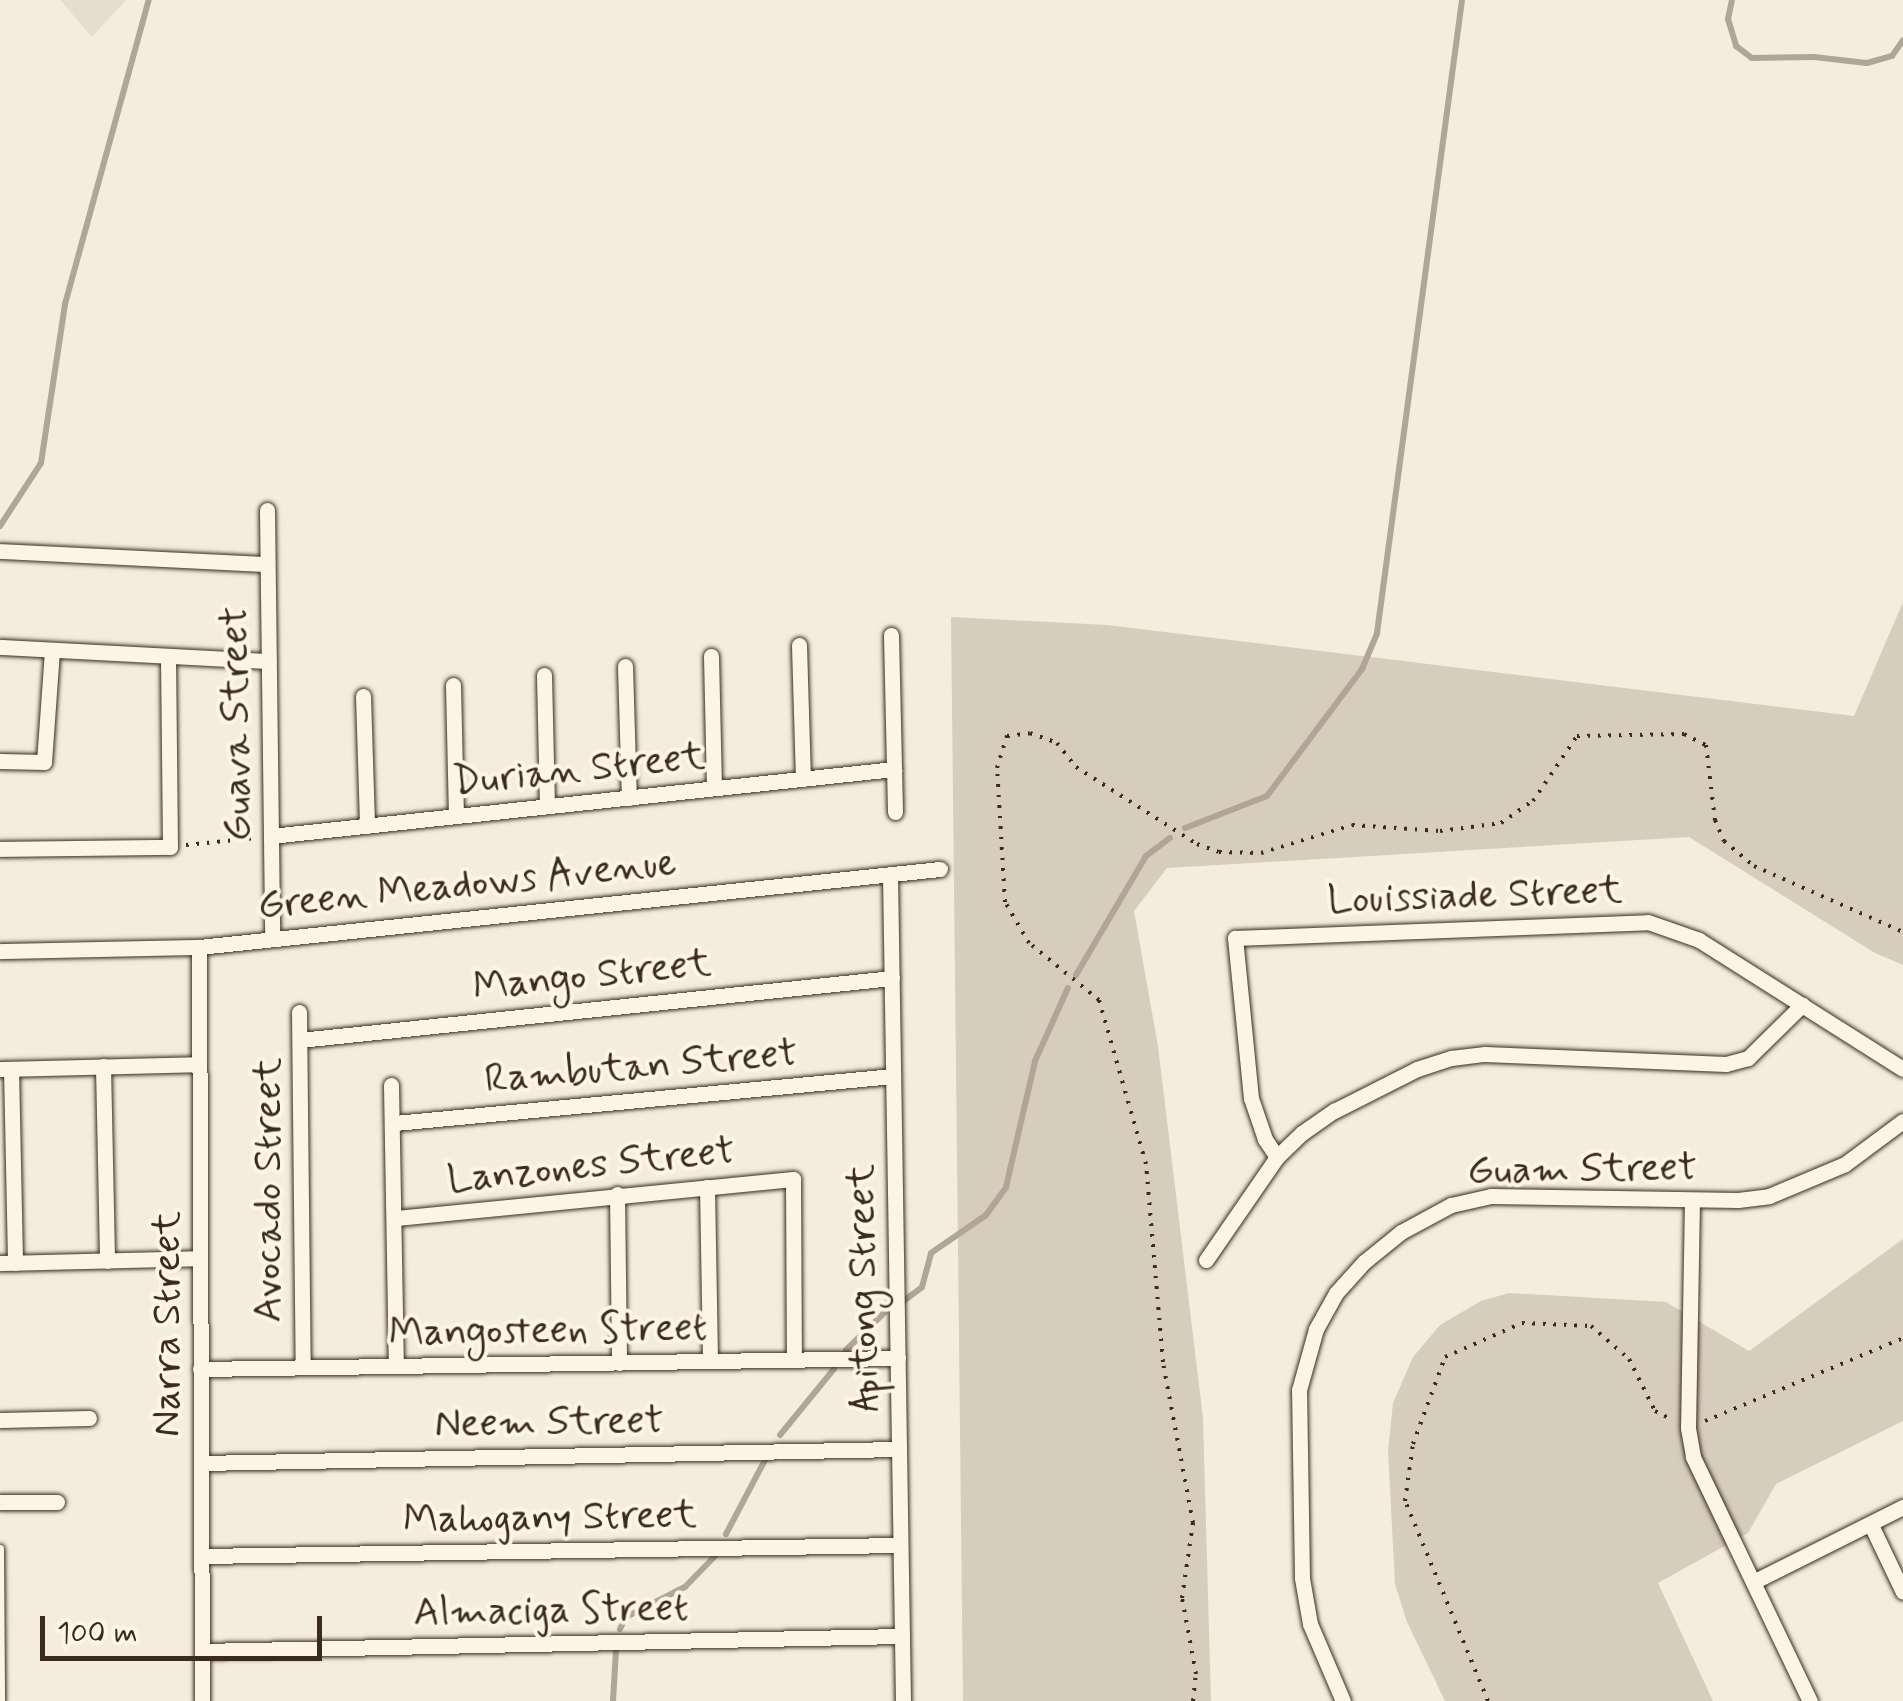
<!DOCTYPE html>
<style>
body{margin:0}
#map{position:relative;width:1903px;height:1701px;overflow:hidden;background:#f4eddd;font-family:Mynerve,sans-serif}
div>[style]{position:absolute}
.built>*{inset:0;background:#e5ddce}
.green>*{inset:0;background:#d6cdbd}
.stream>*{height:6px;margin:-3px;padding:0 3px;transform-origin:3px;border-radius:3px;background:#b0a596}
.path>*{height:4px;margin-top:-2px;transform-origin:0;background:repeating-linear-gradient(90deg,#3b2a1e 0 2.5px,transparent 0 10.5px)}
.roads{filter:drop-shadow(0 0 2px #3b2a1e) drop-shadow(0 0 2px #3b2a1e)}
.lane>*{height:8px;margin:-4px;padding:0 4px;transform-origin:4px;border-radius:4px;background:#fcf5e5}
.street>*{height:15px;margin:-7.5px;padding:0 7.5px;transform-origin:7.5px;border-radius:7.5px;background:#fcf5e5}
span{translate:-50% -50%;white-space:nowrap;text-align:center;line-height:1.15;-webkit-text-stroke:8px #fcf5e5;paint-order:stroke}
.street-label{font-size:40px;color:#3b2a1e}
.scale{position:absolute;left:40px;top:1616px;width:282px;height:45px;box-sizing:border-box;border:5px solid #3b2a1e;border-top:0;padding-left:12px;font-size:30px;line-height:35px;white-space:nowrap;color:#3b2a1e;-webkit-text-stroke:8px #fcf5e5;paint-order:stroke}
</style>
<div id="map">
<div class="built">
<i style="clip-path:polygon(60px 0,126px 0,92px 37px)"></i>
</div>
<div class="green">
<i style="clip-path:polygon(1903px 602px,1903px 965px,1875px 953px,1689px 837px,1167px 868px,1134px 911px,1158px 1046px,1203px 1418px,1211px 1701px,963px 1701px,951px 617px,1107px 625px,1854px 716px)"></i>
<i style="clip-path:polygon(1903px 1239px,1903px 1421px,1776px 1484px,1748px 1533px,1658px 1583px,1713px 1701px,1445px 1701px,1407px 1622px,1395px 1584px,1388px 1451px,1393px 1403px,1413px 1357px,1440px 1325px,1481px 1301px,1509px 1293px,1666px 1302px,1749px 1351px)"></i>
</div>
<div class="stream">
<i style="left:1732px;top:0;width:19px;rotate:102deg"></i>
<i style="left:1728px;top:19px;width:28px;rotate:73deg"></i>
<i style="left:1736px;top:46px;width:20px;rotate:37deg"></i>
<i style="left:1752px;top:58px;width:62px;rotate:-0.9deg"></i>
<i style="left:1814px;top:57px;width:53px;rotate:6.5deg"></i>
<i style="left:1867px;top:63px;width:26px;rotate:-16deg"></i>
<i style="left:1892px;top:56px;width:19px;rotate:-55deg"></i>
<i style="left:0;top:526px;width:75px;rotate:-56.9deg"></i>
<i style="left:41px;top:463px;width:161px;rotate:-81.4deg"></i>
<i style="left:65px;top:304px;width:315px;rotate:-74.6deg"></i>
<i style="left:1185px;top:828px;width:88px;rotate:-21.3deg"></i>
<i style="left:1267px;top:796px;width:159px;rotate:-53.2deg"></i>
<i style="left:1362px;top:669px;width:39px;rotate:-67deg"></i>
<i style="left:1377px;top:633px;width:639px;rotate:-82.35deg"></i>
<i style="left:1076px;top:975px;width:138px;rotate:-59.5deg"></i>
<i style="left:1146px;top:856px;width:30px;rotate:-37deg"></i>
<i style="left:901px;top:1303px;width:26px;rotate:-37deg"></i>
<i style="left:922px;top:1287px;width:35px;rotate:-75deg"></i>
<i style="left:931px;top:1253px;width:67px;rotate:-34.6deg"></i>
<i style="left:986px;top:1215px;width:34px;rotate:-54deg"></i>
<i style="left:1006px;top:1187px;width:129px;rotate:-77deg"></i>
<i style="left:1035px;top:1061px;width:80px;rotate:-65.7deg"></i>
<i style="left:846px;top:1350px;width:54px;rotate:-44.3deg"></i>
<i style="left:780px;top:1435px;width:85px;rotate:-50.7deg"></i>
<i style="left:726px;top:1534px;width:84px;rotate:-62.2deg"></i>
<i style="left:620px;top:1629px;width:13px;rotate:-63deg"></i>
<i style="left:626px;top:1617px;width:66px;rotate:-27deg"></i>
<i style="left:685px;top:1587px;width:47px;rotate:-45.9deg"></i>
<i style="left:613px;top:1701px;width:50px;rotate:-86.6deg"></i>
</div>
<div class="path">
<i style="left:186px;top:845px;width:70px;rotate:-5.7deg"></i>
<i style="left:1705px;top:1421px;width:215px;rotate:-22.7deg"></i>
<i style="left:1193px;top:1701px;width:27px;rotate:-84deg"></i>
<i style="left:1196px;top:1674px;width:77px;rotate:-100.4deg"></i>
<i style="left:1182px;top:1598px;width:76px;rotate:-81.7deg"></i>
<i style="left:1193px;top:1523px;width:164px;rotate:-100.6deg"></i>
<i style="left:1163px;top:1362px;width:199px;rotate:-94.9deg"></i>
<i style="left:1146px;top:1164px;width:171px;rotate:-106deg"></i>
<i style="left:1099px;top:1000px;width:90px;rotate:-140.8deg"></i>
<i style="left:1029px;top:943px;width:48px;rotate:-120.3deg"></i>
<i style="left:1005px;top:902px;width:134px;rotate:-93.4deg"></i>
<i style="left:997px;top:768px;width:34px;rotate:-73deg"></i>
<i style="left:1007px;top:736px;width:23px;rotate:-7deg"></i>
<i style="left:1030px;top:733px;width:29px;rotate:20deg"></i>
<i style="left:1057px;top:743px;width:31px;rotate:52deg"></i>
<i style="left:1076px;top:767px;width:143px;rotate:32.5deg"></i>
<i style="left:1197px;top:844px;width:23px;rotate:20deg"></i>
<i style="left:1219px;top:852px;width:42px;rotate:1.4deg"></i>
<i style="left:1261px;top:853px;width:95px;rotate:-17.1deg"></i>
<i style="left:1352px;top:825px;width:88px;rotate:3.9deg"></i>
<i style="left:1440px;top:831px;width:62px;rotate:-7.5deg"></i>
<i style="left:1501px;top:823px;width:39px;rotate:-35deg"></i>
<i style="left:1533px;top:801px;width:78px;rotate:-55.9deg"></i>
<i style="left:1577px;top:736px;width:107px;rotate:-1.1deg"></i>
<i style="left:1684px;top:734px;width:25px;rotate:27deg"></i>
<i style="left:1706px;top:745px;width:76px;rotate:83.2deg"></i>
<i style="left:1715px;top:820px;width:23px;rotate:67deg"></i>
<i style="left:1724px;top:841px;width:39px;rotate:40deg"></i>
<i style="left:1754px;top:866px;width:163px;rotate:23.9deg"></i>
<i style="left:1488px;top:1701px;width:217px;rotate:-112.5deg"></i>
<i style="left:1405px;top:1501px;width:58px;rotate:-82deg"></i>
<i style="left:1413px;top:1444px;width:93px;rotate:-69.8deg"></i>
<i style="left:1445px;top:1357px;width:84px;rotate:-23.8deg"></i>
<i style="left:1522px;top:1323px;width:69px;rotate:2.5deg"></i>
<i style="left:1591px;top:1326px;width:50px;rotate:41deg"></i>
<i style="left:1629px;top:1359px;width:58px;rotate:63.4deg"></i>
<i style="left:1655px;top:1411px;width:20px;rotate:27deg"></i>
</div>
<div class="roads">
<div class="lane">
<i style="left:0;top:1549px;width:152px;rotate:89.6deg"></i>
</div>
<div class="street">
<i style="left:267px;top:510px;width:428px;rotate:89.3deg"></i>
<i style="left:0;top:551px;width:267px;rotate:2.8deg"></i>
<i style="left:891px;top:635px;width:177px;rotate:88.7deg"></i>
<i style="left:799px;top:645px;width:134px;rotate:88.3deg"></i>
<i style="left:0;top:647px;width:269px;rotate:3deg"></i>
<i style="left:711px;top:656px;width:132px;rotate:88.7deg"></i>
<i style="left:625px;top:666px;width:132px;rotate:88.3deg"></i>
<i style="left:544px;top:675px;width:131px;rotate:88.7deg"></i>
<i style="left:453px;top:685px;width:131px;rotate:88.7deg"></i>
<i style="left:363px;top:696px;width:130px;rotate:88.2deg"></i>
<i style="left:0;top:761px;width:44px;rotate:1.3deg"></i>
<i style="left:44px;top:762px;width:112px;rotate:-85.9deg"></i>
<i style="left:271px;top:836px;width:627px;rotate:-6.14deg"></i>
<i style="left:0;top:849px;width:170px;rotate:-0.7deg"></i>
<i style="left:170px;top:847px;width:191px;rotate:-90.6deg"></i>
<i style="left:890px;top:874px;width:827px;rotate:89.1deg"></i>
<i style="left:199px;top:947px;width:754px;rotate:89.77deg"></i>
<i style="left:0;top:951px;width:199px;rotate:-1.2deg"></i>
<i style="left:199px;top:947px;width:745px;rotate:-6.01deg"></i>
<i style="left:299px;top:1012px;width:355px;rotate:89.4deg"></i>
<i style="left:300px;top:1040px;width:595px;rotate:-5.98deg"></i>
<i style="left:103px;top:1066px;width:195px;rotate:88.8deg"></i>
<i style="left:0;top:1069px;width:199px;rotate:-1.4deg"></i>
<i style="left:11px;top:1069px;width:194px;rotate:88.8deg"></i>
<i style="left:391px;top:1085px;width:281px;rotate:89deg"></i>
<i style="left:395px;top:1123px;width:500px;rotate:-5.39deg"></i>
<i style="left:1277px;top:1157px;width:22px;rotate:-124deg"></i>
<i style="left:1265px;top:1139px;width:43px;rotate:-108.9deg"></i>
<i style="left:1251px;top:1098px;width:161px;rotate:-95.7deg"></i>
<i style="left:1235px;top:938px;width:413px;rotate:-2.2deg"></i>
<i style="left:1648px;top:922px;width:54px;rotate:19.4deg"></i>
<i style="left:1699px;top:940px;width:241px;rotate:32.3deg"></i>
<i style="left:707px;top:1187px;width:174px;rotate:89deg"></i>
<i style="left:617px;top:1194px;width:169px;rotate:89.3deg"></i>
<i style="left:1692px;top:1200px;width:228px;rotate:91deg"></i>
<i style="left:1688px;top:1428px;width:29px;rotate:80deg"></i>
<i style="left:1693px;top:1457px;width:271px;rotate:64.4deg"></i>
<i style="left:396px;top:1218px;width:399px;rotate:-5.6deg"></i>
<i style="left:793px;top:1179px;width:181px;rotate:89.7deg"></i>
<i style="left:1206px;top:1260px;width:125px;rotate:-55.4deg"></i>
<i style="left:1277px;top:1157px;width:35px;rotate:-44deg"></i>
<i style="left:1302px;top:1133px;width:39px;rotate:-35deg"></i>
<i style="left:1334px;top:1111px;width:93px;rotate:-26.8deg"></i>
<i style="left:1417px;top:1069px;width:36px;rotate:-18deg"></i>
<i style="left:1451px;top:1058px;width:34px;rotate:-7deg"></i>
<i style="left:1485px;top:1054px;width:241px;rotate:2.4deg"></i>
<i style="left:1726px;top:1064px;width:23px;rotate:-15deg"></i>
<i style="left:1748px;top:1058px;width:76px;rotate:-44.5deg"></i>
<i style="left:0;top:1263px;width:200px;rotate:-1.4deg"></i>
<i style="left:200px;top:1369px;width:698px;rotate:-0.9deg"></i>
<i style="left:0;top:1420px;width:89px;rotate:-1.3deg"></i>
<i style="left:201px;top:1463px;width:698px;rotate:-1.15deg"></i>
<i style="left:0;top:1502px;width:57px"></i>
<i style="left:1871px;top:1525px;width:74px;rotate:64.5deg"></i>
<i style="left:201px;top:1556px;width:699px;rotate:-0.9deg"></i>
<i style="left:1753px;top:1582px;width:168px;rotate:-26.6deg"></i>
<i style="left:202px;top:1651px;width:700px;rotate:-1.23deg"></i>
<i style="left:1343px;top:1701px;width:84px;rotate:-113.2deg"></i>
<i style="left:1310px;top:1624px;width:47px;rotate:-99.9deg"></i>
<i style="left:1302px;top:1578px;width:188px;rotate:-90.9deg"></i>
<i style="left:1299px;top:1390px;width:63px;rotate:-74.4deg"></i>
<i style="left:1316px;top:1329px;width:41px;rotate:-60.9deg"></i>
<i style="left:1336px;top:1293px;width:42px;rotate:-47.9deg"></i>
<i style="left:1364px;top:1262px;width:48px;rotate:-39deg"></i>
<i style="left:1401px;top:1232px;width:57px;rotate:-28.4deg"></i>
<i style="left:1451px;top:1205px;width:41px;rotate:-12.7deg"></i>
<i style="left:1491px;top:1196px;width:247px;rotate:0.9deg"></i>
<i style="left:1738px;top:1200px;width:31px;rotate:-7deg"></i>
<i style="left:1769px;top:1196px;width:82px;rotate:-22.8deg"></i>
<i style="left:1845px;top:1164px;width:72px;rotate:-36.6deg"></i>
</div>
</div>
<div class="street-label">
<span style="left:237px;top:724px;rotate:-91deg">Guava Street</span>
<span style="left:579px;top:770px;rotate:-6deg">Durian Street</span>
<span style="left:467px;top:885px;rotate:-6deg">Green Meadows Avenue</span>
<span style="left:1475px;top:896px;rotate:-2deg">Louissiade Street</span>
<span style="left:592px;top:976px;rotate:-6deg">Mango Street</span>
<span style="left:641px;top:1067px;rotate:-5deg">Rambutan Street</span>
<span style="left:591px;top:1166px;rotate:-6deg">Lanzones Street</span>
<span style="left:1582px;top:1170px;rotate:-1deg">Guam Street</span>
<span style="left:269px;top:1190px;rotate:-90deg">Avocado Street</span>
<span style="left:864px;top:1288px;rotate:-91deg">Apitong Street</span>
<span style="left:168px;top:1324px;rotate:-90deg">Narra Street</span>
<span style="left:548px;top:1331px;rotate:-1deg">Mangosteen Street</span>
<span style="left:549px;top:1423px;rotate:-1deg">Neem Street</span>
<span style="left:550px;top:1518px;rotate:-1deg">Mahogany Street</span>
<span style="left:551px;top:1611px;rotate:-1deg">Almaciga Street</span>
</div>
<div class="scale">100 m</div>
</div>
